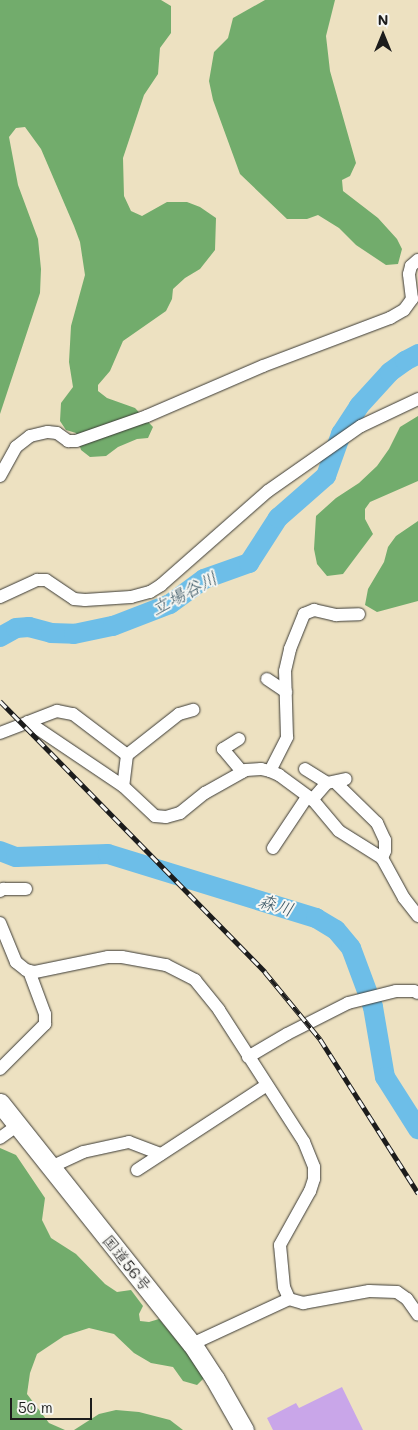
<!DOCTYPE html>
<meta charset="utf-8">
<style>
body{margin:0}
#map{position:relative;width:418px;height:1430px;overflow:hidden;background:#ede1c1;font-family:Mali,"Klee One",sans-serif}
div>[style]{position:absolute}
.forest>*{inset:0;background:#72ac6c}
.river>*{height:20px;margin:-10px;padding:0 10px;transform-origin:10px;border-radius:10px;background:#6dbee8}
.building>*{inset:0;background:#c9a6e9}
.roads{filter:drop-shadow(0 0 1px #3b3a35) drop-shadow(0 0 1px #3b3a35)}
.minor>*{height:12px;margin:-6px;padding:0 6px;transform-origin:6px;border-radius:6px;background:#fff}
.highway>*{height:19px;margin:-9.5px;padding:0 9.5px;transform-origin:9.5px;border-radius:9.5px;background:#fff}
.rail>*{height:5px;margin-top:-2.5px;transform-origin:0;background:repeating-linear-gradient(90deg,#f6f6f2 0 9px,#1c1c1c 0 18px);box-sizing:border-box;border-block:1px solid #1c1c1c}
span{translate:-50% -50%;white-space:nowrap;text-align:center;line-height:1.15;-webkit-text-stroke:4px #f6f6f2;paint-order:stroke}
.street-label{font-size:16px;color:#1c1c1c}
.water-label{font-size:18px;color:#385563;font-style:italic}
.north{position:absolute;left:358px;top:10px;width:50px;height:50px;-webkit-text-stroke:4px #f6f6f2;paint-order:stroke;rotate:0deg;font-size:14px;font-weight:700;line-height:20px;text-align:center;color:#1c1c1c}
.north::after{content:'';display:block;margin:auto;width:18px;height:22px;background:#1c1c1c;clip-path:polygon(50% 0,100% 100%,50% 72%,0 100%)}
.scale{position:absolute;left:10px;top:1398px;width:82px;height:22px;box-sizing:border-box;border:2px solid #1c1c1c;border-top:0;padding-left:6px;font-size:15px;line-height:18px;white-space:nowrap;color:#1c1c1c;-webkit-text-stroke:4px #f6f6f2;paint-order:stroke}
</style>
<div id="map">
<div class="forest">
<i style="clip-path:polygon(0 0,161px 0,171px 6px,171px 33px,160px 48px,158px 74px,144px 95px,123px 158px,124px 196px,131px 211px,142px 216px,167px 202px,187px 202px,200px 207px,216px 218px,215px 250px,200px 269px,185px 278px,173px 289px,172px 299px,166px 311px,123px 341px,110px 371px,98px 385px,98px 391px,107px 398px,135px 408px,153px 427px,148px 438px,137px 439px,118px 447px,106px 456px,90px 457px,81px 450px,76px 433px,66px 430px,60px 421px,61px 403px,73px 387px,69px 362px,71px 326px,85px 275px,80px 242px,74px 226px,41px 149px,25px 127px,16px 128px,9px 137px,18px 185px,38px 239px,41px 269px,40px 293px,0 414px)"></i>
<i style="clip-path:polygon(265px 0,335px 0,326px 36px,330px 71px,356px 163px,350px 176px,342px 180px,343px 191px,378px 218px,397px 239px,402px 249px,398px 264px,386px 265px,356px 245px,339px 228px,318px 215px,307px 219px,287px 219px,240px 174px,213px 100px,209px 81px,214px 52px,228px 38px,233px 18px)"></i>
<i style="clip-path:polygon(418px 416px,418px 481px,370px 502px,365px 509px,365px 519px,373px 534px,343px 574px,327px 576px,317px 564px,314px 549px,316px 516px,336px 498px,359px 483px,377px 466px,389px 449px,400px 427px)"></i>
<i style="clip-path:polygon(418px 521px,418px 601px,377px 612px,365px 605px,368px 589px,384px 562px,388px 547px,396px 536px)"></i>
<i style="clip-path:polygon(0 1148px,16px 1155px,45px 1198px,42px 1220px,51px 1238px,76px 1254px,105px 1284px,117px 1292px,131px 1290px,143px 1306px,139px 1314px,140px 1321px,149px 1322px,159px 1319px,206px 1376px,197px 1385px,183px 1381px,173px 1367px,151px 1363px,134px 1353px,114px 1334px,89px 1328px,64px 1336px,37px 1354px,30px 1373px,27px 1394px,49px 1423px,65px 1430px,0 1430px)"></i>
<i style="clip-path:polygon(116px 1410px,139px 1412px,170px 1420px,183px 1430px,74px 1430px,99px 1414px)"></i>
</div>
<div class="river">
<i style="left:0;top:637px;width:18px;rotate:-29deg"></i>
<i style="left:16px;top:628px;width:13px;rotate:-4deg"></i>
<i style="left:29px;top:627px;width:23px;rotate:15deg"></i>
<i style="left:51px;top:633px;width:23px;rotate:2deg"></i>
<i style="left:74px;top:634px;width:40px;rotate:-12deg"></i>
<i style="left:113px;top:626px;width:61px;rotate:-21.1deg"></i>
<i style="left:170px;top:604px;width:42px;rotate:-36.3deg"></i>
<i style="left:204px;top:579px;width:48px;rotate:-19.6deg"></i>
<i style="left:249px;top:563px;width:54px;rotate:-57.2deg"></i>
<i style="left:278px;top:518px;width:64px;rotate:-41.2deg"></i>
<i style="left:326px;top:476px;width:45px;rotate:-70.3deg"></i>
<i style="left:341px;top:434px;width:33px;rotate:-57deg"></i>
<i style="left:359px;top:406px;width:46px;rotate:-47.6deg"></i>
<i style="left:390px;top:372px;width:19px;rotate:-36deg"></i>
<i style="left:405px;top:361px;width:15px;rotate:-28deg"></i>
<i style="left:0;top:851px;width:17px;rotate:21deg"></i>
<i style="left:16px;top:857px;width:92px;rotate:-1.9deg"></i>
<i style="left:108px;top:854px;width:218px;rotate:17.1deg"></i>
<i style="left:316px;top:918px;width:23px;rotate:31deg"></i>
<i style="left:336px;top:930px;width:23px;rotate:50deg"></i>
<i style="left:351px;top:948px;width:63px;rotate:69.6deg"></i>
<i style="left:373px;top:1007px;width:71px;rotate:80.3deg"></i>
<i style="left:385px;top:1077px;width:62px;rotate:57.6deg"></i>
</div>
<div class="building">
<i style="clip-path:polygon(342px 1387px,363px 1430px,273px 1430px,267px 1418px,296px 1403px,299px 1408px)"></i>
</div>
<div class="roads">
<div class="minor">
<i style="left:0;top:476px;width:33px;rotate:-61deg"></i>
<i style="left:16px;top:447px;width:18px;rotate:-38deg"></i>
<i style="left:30px;top:436px;width:18px;rotate:-13deg"></i>
<i style="left:48px;top:432px;width:9px;rotate:6deg"></i>
<i style="left:57px;top:433px;width:14px;rotate:36deg"></i>
<i style="left:68px;top:441px;width:8px"></i>
<i style="left:76px;top:441px;width:75px;rotate:-19.4deg"></i>
<i style="left:147px;top:416px;width:126px;rotate:-23.3deg"></i>
<i style="left:263px;top:366px;width:136px;rotate:-20.7deg"></i>
<i style="left:390px;top:318px;width:16px;rotate:-30deg"></i>
<i style="left:404px;top:310px;width:14px;rotate:-54deg"></i>
<i style="left:412px;top:299px;width:25px;rotate:-97deg"></i>
<i style="left:409px;top:274px;width:8px;rotate:-76deg"></i>
<i style="left:411px;top:266px;width:9px;rotate:-41deg"></i>
<i style="left:0;top:597px;width:41px;rotate:-24.7deg"></i>
<i style="left:37px;top:580px;width:9px"></i>
<i style="left:46px;top:580px;width:34px;rotate:34deg"></i>
<i style="left:74px;top:599px;width:11px;rotate:5deg"></i>
<i style="left:85px;top:600px;width:46px;rotate:-3.7deg"></i>
<i style="left:131px;top:597px;width:20px;rotate:-15deg"></i>
<i style="left:150px;top:592px;width:13px;rotate:-32deg"></i>
<i style="left:161px;top:585px;width:142px;rotate:-41.3deg"></i>
<i style="left:268px;top:491px;width:113px;rotate:-35deg"></i>
<i style="left:361px;top:426px;width:63px;rotate:-25.3deg"></i>
<i style="left:267px;top:679px;width:23px;rotate:34deg"></i>
<i style="left:28px;top:722px;width:31px;rotate:-21deg"></i>
<i style="left:57px;top:711px;width:16px;rotate:11deg"></i>
<i style="left:73px;top:714px;width:68px;rotate:37.2deg"></i>
<i style="left:127px;top:755px;width:31px;rotate:97deg"></i>
<i style="left:0;top:733px;width:30px;rotate:-21deg"></i>
<i style="left:28px;top:722px;width:115px;rotate:34deg"></i>
<i style="left:123px;top:786px;width:44px;rotate:43.2deg"></i>
<i style="left:155px;top:816px;width:11px;rotate:5deg"></i>
<i style="left:166px;top:817px;width:15px;rotate:-16deg"></i>
<i style="left:180px;top:813px;width:32px;rotate:-39deg"></i>
<i style="left:205px;top:793px;width:47px;rotate:-29.3deg"></i>
<i style="left:246px;top:770px;width:15px;rotate:-4deg"></i>
<i style="left:261px;top:769px;width:9px;rotate:13deg"></i>
<i style="left:270px;top:771px;width:10px;rotate:24deg"></i>
<i style="left:279px;top:775px;width:42px;rotate:36.3deg"></i>
<i style="left:313px;top:800px;width:40px;rotate:50deg"></i>
<i style="left:339px;top:831px;width:51px;rotate:32.1deg"></i>
<i style="left:382px;top:858px;width:46px;rotate:61.2deg"></i>
<i style="left:404px;top:898px;width:23px;rotate:52deg"></i>
<i style="left:239px;top:739px;width:19px;rotate:148deg"></i>
<i style="left:223px;top:749px;width:30px;rotate:50deg"></i>
<i style="left:127px;top:755px;width:66px;rotate:-38.3deg"></i>
<i style="left:179px;top:714px;width:15px;rotate:-16deg"></i>
<i style="left:305px;top:769px;width:26px;rotate:32deg"></i>
<i style="left:270px;top:771px;width:38px;rotate:-63deg"></i>
<i style="left:287px;top:737px;width:66px;rotate:-91.7deg"></i>
<i style="left:285px;top:671px;width:23px;rotate:-77deg"></i>
<i style="left:290px;top:649px;width:38px;rotate:-68deg"></i>
<i style="left:304px;top:614px;width:11px;rotate:-22deg"></i>
<i style="left:314px;top:610px;width:23px;rotate:13deg"></i>
<i style="left:336px;top:615px;width:23px;rotate:-2deg"></i>
<i style="left:335px;top:782px;width:59px;rotate:44.3deg"></i>
<i style="left:377px;top:823px;width:19px;rotate:65deg"></i>
<i style="left:385px;top:840px;width:11px;rotate:90deg"></i>
<i style="left:385px;top:851px;width:8px;rotate:113deg"></i>
<i style="left:312px;top:800px;width:23px;rotate:-49deg"></i>
<i style="left:327px;top:783px;width:19px;rotate:-12deg"></i>
<i style="left:273px;top:848px;width:61px;rotate:-56.3deg"></i>
<i style="left:0;top:891px;width:4px;rotate:-34deg"></i>
<i style="left:3px;top:889px;width:23px"></i>
<i style="left:0;top:923px;width:42px;rotate:67.7deg"></i>
<i style="left:16px;top:962px;width:13px;rotate:39deg"></i>
<i style="left:26px;top:970px;width:9px;rotate:13deg"></i>
<i style="left:35px;top:972px;width:75px;rotate:-11.6deg"></i>
<i style="left:108px;top:957px;width:14px"></i>
<i style="left:122px;top:957px;width:45px;rotate:10.3deg"></i>
<i style="left:166px;top:965px;width:33px;rotate:27deg"></i>
<i style="left:195px;top:980px;width:38px;rotate:51deg"></i>
<i style="left:219px;top:1010px;width:157px;rotate:57.2deg"></i>
<i style="left:304px;top:1142px;width:27px;rotate:68deg"></i>
<i style="left:314px;top:1167px;width:12px;rotate:90deg"></i>
<i style="left:314px;top:1179px;width:13px;rotate:108deg"></i>
<i style="left:310px;top:1191px;width:62px;rotate:119.1deg"></i>
<i style="left:280px;top:1245px;width:42px;rotate:84.6deg"></i>
<i style="left:284px;top:1287px;width:13px;rotate:67deg"></i>
<i style="left:248px;top:1057px;width:45px;rotate:-30.5deg"></i>
<i style="left:287px;top:1034px;width:68px;rotate:-26.9deg"></i>
<i style="left:348px;top:1003px;width:49px;rotate:-14deg"></i>
<i style="left:396px;top:991px;width:18px"></i>
<i style="left:414px;top:991px;width:4px;rotate:27deg"></i>
<i style="left:0;top:1069px;width:64px;rotate:-45deg"></i>
<i style="left:45px;top:1024px;width:10px;rotate:-90deg"></i>
<i style="left:45px;top:1014px;width:46px;rotate:-110.4deg"></i>
<i style="left:0;top:1138px;width:22px;rotate:-36deg"></i>
<i style="left:51px;top:1167px;width:35px;rotate:-25deg"></i>
<i style="left:83px;top:1152px;width:47px;rotate:-12.3deg"></i>
<i style="left:129px;top:1142px;width:34px;rotate:21deg"></i>
<i style="left:137px;top:1170px;width:155px;rotate:-33.2deg"></i>
<i style="left:192px;top:1344px;width:107px;rotate:-24.9deg"></i>
<i style="left:289px;top:1299px;width:15px;rotate:16deg"></i>
<i style="left:303px;top:1303px;width:67px;rotate:-10.3deg"></i>
<i style="left:369px;top:1291px;width:28px;rotate:2deg"></i>
<i style="left:397px;top:1292px;width:12px;rotate:35deg"></i>
<i style="left:407px;top:1299px;width:19px;rotate:55deg"></i>
</div>
<div class="highway">
<i style="left:0;top:1103px;width:308px;rotate:51.5deg"></i>
<i style="left:192px;top:1344px;width:42px;rotate:56.7deg"></i>
<i style="left:215px;top:1379px;width:59px;rotate:60.4deg"></i>
</div>
</div>
<div class="rail">
<i style="left:0;top:701px;width:379px;rotate:45.6deg"></i>
<i style="left:265px;top:972px;width:87px;rotate:50.6deg"></i>
<i style="left:320px;top:1039px;width:183px;rotate:57.5deg"></i>
</div>
<div class="street-label">
<span style="left:127px;top:1263px;rotate:51deg">国道56号</span>
</div>
<div class="water-label">
<span style="left:184px;top:593px;rotate:-28deg">立場谷川</span>
<span style="left:276px;top:905px;rotate:17deg">森川</span>
</div>
<div class="north">N</div>
<div class="scale">50 m</div>
</div>
